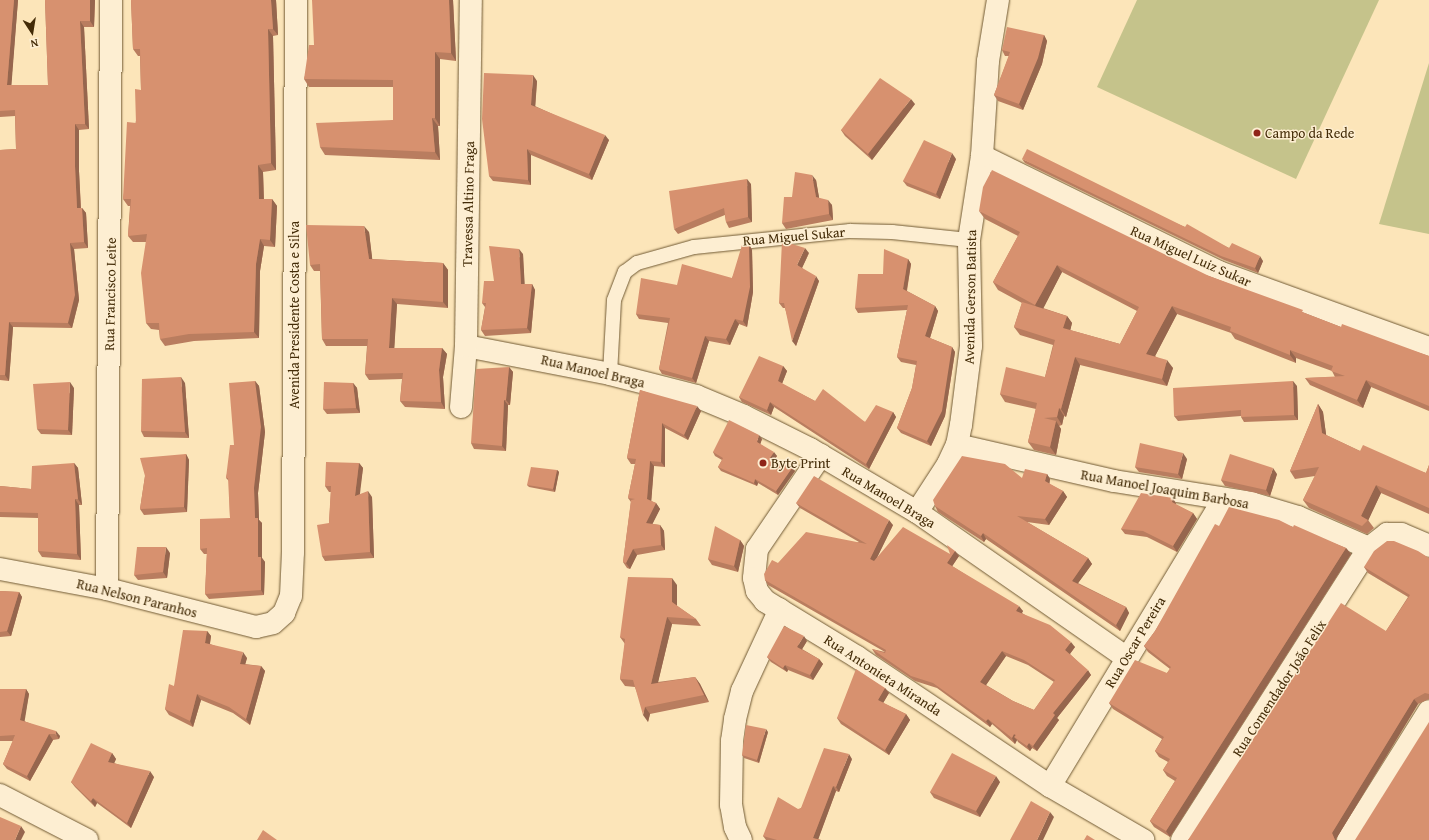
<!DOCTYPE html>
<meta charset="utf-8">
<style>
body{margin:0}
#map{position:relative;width:1429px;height:840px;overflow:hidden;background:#fce5b9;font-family:"Gentium Book Plus",serif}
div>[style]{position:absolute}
.green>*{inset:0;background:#c5c38b}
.roads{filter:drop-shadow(0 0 1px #715a34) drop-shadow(0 0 1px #715a34)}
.lane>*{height:14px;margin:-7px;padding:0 7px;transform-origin:7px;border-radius:7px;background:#fdeed2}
.street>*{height:22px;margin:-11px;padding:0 11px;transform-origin:11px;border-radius:11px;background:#fdeed2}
.wall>*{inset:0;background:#b97d5f}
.shaded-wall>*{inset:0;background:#96664e}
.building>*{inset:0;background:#d7916f}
.dots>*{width:11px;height:11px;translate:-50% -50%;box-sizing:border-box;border:2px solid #fdeed2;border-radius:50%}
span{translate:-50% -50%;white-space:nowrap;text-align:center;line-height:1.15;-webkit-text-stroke:3px #fdeed2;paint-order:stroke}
.poi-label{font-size:14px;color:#432b07}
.left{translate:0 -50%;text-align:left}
.street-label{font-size:14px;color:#432b07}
.north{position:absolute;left:12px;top:12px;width:40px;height:40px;-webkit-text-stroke:3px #fdeed2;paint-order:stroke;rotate:168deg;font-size:11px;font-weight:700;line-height:16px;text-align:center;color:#432b07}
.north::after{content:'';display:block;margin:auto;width:14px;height:18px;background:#432b07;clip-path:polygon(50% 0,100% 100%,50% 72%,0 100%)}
</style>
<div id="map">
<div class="green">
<i style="clip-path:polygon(1137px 0,1379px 0,1296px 179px,1097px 87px)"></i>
<i style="clip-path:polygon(1429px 63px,1429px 234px,1379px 224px)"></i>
</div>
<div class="roads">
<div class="lane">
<i style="left:610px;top:374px;width:74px;rotate:-86.9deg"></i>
<i style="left:614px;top:300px;width:30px;rotate:-69deg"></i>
<i style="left:625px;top:272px;width:15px;rotate:-37deg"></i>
<i style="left:637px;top:263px;width:59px;rotate:-15.7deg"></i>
<i style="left:694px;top:247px;width:157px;rotate:-5.9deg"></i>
<i style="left:850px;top:231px;width:42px;rotate:1.4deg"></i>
<i style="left:892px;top:232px;width:77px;rotate:5.9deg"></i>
</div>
<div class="street">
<i style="left:982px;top:156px;width:264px;rotate:26.1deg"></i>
<i style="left:1219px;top:272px;width:223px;rotate:19.9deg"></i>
<i style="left:466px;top:346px;width:147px;rotate:11deg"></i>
<i style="left:610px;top:374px;width:89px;rotate:14.3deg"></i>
<i style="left:696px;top:396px;width:52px;rotate:22.6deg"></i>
<i style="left:744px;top:416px;width:74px;rotate:26.6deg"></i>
<i style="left:810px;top:449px;width:124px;rotate:30.5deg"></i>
<i style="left:917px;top:512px;width:254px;rotate:34.8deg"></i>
<i style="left:461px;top:407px;width:61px;rotate:-85.3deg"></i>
<i style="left:466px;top:346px;width:346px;rotate:-89.2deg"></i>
<i style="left:957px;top:445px;width:161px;rotate:12.9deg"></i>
<i style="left:1114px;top:481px;width:139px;rotate:9.1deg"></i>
<i style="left:1251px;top:503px;width:49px;rotate:16.6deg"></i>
<i style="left:1298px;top:517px;width:77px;rotate:23.6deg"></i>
<i style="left:821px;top:455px;width:114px;rotate:124.2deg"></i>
<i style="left:757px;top:549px;width:29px;rotate:96deg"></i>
<i style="left:754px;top:578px;width:13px;rotate:77deg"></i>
<i style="left:757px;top:591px;width:13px;rotate:51deg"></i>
<i style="left:765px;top:601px;width:108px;rotate:31.3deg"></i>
<i style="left:857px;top:657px;width:232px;rotate:33.8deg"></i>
<i style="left:1050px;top:786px;width:108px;rotate:30.1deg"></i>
<i style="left:917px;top:512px;width:57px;rotate:-57.1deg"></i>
<i style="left:948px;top:464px;width:21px;rotate:-65deg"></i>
<i style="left:957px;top:445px;width:20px;rotate:-79deg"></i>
<i style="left:961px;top:425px;width:80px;rotate:-82.8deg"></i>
<i style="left:971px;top:346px;width:106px;rotate:-91.1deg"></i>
<i style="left:969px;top:240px;width:85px;rotate:-81.2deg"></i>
<i style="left:982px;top:156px;width:95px;rotate:-86.4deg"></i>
<i style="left:988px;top:61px;width:62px;rotate:-80.7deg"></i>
<i style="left:0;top:569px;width:109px;rotate:10.6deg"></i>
<i style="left:107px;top:589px;width:154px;rotate:14.3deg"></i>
<i style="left:256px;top:627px;width:17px;rotate:-13deg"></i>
<i style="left:273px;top:623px;width:15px;rotate:-42deg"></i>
<i style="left:284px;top:613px;width:18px;rotate:-68deg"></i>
<i style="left:291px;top:596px;width:44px;rotate:-87.4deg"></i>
<i style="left:293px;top:552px;width:552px;rotate:-89.69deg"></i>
<i style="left:107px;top:589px;width:589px;rotate:-89.61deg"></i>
<i style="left:1050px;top:786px;width:334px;rotate:-58.8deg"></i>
<i style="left:0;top:795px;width:98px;rotate:27.3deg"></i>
<i style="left:741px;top:840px;width:14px;rotate:-115deg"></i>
<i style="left:735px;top:827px;width:22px;rotate:-100deg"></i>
<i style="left:731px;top:805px;width:64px;rotate:-89.1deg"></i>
<i style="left:732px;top:741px;width:22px;rotate:-82deg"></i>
<i style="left:735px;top:719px;width:29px;rotate:-76deg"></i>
<i style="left:742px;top:691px;width:90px;rotate:-65.1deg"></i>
<i style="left:1182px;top:840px;width:347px;rotate:-57.4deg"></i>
<i style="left:1369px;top:548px;width:23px;rotate:-38deg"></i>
<i style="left:1387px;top:534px;width:14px"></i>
<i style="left:1401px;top:534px;width:30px;rotate:23deg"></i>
<i style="left:1348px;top:840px;width:152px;rotate:-57.9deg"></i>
</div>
</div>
<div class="wall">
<i style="clip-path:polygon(0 0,18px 0,11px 85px,48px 85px,45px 0,95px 0,94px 27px,84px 27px,89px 129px,79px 130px,79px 171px,81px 208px,82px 208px,86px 213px,88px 248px,74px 249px,79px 300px,72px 328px,13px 327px,9px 381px,0 380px,0 150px,16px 149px,15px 116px,0 117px)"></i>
<i style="clip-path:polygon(131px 0,276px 0,278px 35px,273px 36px,276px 170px,263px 172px,264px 199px,272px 199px,277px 206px,275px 247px,264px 246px,260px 271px,259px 338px,194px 341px,165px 346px,160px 339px,159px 330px,151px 329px,146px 323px,146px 242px,133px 242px,128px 236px,130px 206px,128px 206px,123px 199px,141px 90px,140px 56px,138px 56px,133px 49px)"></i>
<i style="clip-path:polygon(453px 0,456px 61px,440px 59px,440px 126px,438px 126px,440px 160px,325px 155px,320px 147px,393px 120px,393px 87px,309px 87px,304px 79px,314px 45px)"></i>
<i style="clip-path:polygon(1044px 35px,1047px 41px,1042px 64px,1023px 110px,998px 101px,994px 95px,1009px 56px,1005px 56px,1002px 50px)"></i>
<i style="clip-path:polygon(537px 81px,535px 106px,609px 140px,592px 180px,531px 155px,531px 185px,493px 181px,489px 176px)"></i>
<i style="clip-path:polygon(915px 104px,872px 160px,845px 136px,841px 130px)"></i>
<i style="clip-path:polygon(956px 159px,940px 199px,907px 186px,903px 181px)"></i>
<i style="clip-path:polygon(1022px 159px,1185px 227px,1229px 248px,1263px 261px,1258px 273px,1224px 260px,1025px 163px)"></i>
<i style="clip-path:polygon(816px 180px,819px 198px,832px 205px,833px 220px,786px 229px,782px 223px,792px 197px)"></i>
<i style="clip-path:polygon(751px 184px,752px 222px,729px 228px,726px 222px,725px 215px,678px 234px,674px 229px)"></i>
<i style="clip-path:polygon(evenodd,979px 211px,1209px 276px,1341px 327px,1429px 356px,1429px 411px,1371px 387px,1363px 408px,1310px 385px,1305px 378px,1335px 377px,1332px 371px,1296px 358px,1296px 363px,1235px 339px,1231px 333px,1177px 314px,1155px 356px,1173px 368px,1167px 386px,1080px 365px,1066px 417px,1064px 416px,1062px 425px,1059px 426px,1061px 429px,1056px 455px,1034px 450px,1028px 442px,1036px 409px,1005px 402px,1000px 394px,1045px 377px,1053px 345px,1020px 335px,1014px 327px,1022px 303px,998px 290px,993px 282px,1018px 236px,985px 219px,979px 211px,1062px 272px,1137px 311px,1120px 344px,1070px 330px,1072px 323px,1067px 316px,1043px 308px,1062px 272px)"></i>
<i style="clip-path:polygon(369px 232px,372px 259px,443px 263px,448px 270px,448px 308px,397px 304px,394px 348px,442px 348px,447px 354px,443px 377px,445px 409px,405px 407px,400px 401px,402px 379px,369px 380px,365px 374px,367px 346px,326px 346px,322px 339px,320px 271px,314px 271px,310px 265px)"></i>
<i style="clip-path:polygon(749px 244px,752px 250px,753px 292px,747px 327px,739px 324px,730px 345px,709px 341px,696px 383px,662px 374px,659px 369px,668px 323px,639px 319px,636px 314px,677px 285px,732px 278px)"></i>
<i style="clip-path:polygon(809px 253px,802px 268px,819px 281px,796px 346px,785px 308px,783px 308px,779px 303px)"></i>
<i style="clip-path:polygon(523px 254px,524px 284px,532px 284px,535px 290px,531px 333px,485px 336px,481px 330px,485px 307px,482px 303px,494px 281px)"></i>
<i style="clip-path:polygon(908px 259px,911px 264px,907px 291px,935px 306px,938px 311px,930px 338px,952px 347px,955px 352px,945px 416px,931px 446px,901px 433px,897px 428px,912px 388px,916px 365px,901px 362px,897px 357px,907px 310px,858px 313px,855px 308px,883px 274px)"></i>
<i style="clip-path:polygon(783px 366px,787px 371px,782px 384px,815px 401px,865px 422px,893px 412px,896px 417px,869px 469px,774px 407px,771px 415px,742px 402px,739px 397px)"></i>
<i style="clip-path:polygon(509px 367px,513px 372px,510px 405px,508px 405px,506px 451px,474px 449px,471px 443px)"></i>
<i style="clip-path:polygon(255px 381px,259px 386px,265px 432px,258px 493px,259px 520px,262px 523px,262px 558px,265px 562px,264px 595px,209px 599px,205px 594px,207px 554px,204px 554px,200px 549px,230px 518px,229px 481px,226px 478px,234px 445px)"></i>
<i style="clip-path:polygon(185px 383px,189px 438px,144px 437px,141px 431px)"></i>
<i style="clip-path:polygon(353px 383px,357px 388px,360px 413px,327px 414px,323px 409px)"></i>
<i style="clip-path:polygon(1297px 386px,1298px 420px,1244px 422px,1241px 417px,1241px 416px,1178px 421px,1174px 416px)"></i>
<i style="clip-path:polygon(74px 388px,72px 435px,41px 434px,37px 429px)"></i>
<i style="clip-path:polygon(640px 390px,701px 411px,688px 440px,665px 428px,665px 467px,654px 466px,651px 501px,656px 503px,660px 509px,652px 524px,660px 525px,664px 531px,665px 550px,637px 555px,630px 569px,627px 568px,623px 562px,631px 502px,628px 498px,635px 464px,631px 464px,627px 458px)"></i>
<i style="clip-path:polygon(1318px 404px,1323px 412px,1326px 435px,1360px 451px,1426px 473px,1429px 465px,1429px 514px,1381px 493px,1368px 520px,1374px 528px,1367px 534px,1309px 508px,1303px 500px,1315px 476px,1295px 479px,1290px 471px)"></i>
<i style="clip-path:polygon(762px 439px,760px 444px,777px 456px,774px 460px,792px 468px,795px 471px,778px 495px,758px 483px,757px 486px,721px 471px,718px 467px,722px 460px,715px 456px,713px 452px)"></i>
<i style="clip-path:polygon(186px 454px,189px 460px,187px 512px,144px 515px,140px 509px,145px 476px)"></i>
<i style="clip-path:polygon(1187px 459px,1182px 479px,1139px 472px,1135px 467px)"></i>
<i style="clip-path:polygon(74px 463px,78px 468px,82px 505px,79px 505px,81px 560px,42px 557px,38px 551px,38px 518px,0 517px,0 486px,31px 489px)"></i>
<i style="clip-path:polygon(359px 463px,363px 468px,359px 495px,372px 497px,374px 558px,325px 561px,322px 556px,329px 523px,331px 492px,329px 492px,325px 486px)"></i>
<i style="clip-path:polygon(557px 470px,559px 472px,555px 492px,529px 487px,527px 485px)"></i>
<i style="clip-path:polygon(1047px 474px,1050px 479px,1049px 484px,1063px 491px,1067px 497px,1049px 525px,1027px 522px,1088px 558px,1092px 564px,1078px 583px,1126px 607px,1129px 613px,1120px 631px,986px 539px,984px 542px,938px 512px,935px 506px,1022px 478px)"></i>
<i style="clip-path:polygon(1277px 474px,1270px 496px,1225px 486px,1221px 480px)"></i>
<i style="clip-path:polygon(1173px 498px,1176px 504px,1176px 505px,1193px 513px,1197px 519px,1177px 552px,1147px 537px,1125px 534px,1121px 529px)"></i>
<i style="clip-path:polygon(evenodd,796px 503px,893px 525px,876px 559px,950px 554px,955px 551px,959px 556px,952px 566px,1023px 611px,1022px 613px,1075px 647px,1070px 654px,1091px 675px,1057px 718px,1059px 720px,1037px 751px,1032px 748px,1030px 751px,1018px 742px,1017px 740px,1015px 744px,992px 724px,990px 727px,937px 688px,915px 681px,876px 655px,872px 649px,885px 652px,768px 585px,765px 580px,778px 563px,859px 542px,800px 508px,796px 503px,1006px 656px,1028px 665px,1054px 682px,1034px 710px,1013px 701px,986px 685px,1006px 656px)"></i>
<i style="clip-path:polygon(1219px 526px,1293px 527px,1346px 548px,1351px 554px,1170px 837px,1154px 827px,1150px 821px,1175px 781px,1167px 776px,1163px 770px,1168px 762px,1159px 757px,1155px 751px,1162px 739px,1113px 709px,1109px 703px,1167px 673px,1170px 669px,1148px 652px,1144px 646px,1155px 631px)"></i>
<i style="clip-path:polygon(740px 540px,744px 546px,738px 572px,712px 565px,708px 559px)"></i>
<i style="clip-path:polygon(170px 553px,167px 578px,138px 580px,134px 575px)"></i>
<i style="clip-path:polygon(1429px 558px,1429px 699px,1418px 704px,1336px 839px,1336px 840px,1188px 840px,1386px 631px,1408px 597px,1368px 573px,1364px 567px)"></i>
<i style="clip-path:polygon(677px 585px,677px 606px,696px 619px,701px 626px,672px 624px,658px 682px,695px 677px,700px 684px,709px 702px,650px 714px,648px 722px,635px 687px,625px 686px,620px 679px,625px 644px,620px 637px)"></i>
<i style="clip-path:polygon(0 591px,19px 592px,22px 597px,11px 636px,0 637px)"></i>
<i style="clip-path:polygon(207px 631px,211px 636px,210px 644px,247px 658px,245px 664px,261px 666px,265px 671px,250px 725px,233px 713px,201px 700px,193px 727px,169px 715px,165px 709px,174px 686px)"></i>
<i style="clip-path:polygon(807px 641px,802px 649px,819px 659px,823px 664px,813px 680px,788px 670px,787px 672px,771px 662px,767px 657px)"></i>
<i style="clip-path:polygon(885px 688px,889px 693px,883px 703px,906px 714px,910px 720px,889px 755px,841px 724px,837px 718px)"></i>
<i style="clip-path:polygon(0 689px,26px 689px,29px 694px,24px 721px,60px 736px,59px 739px,53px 740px,30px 781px,7px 769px,3px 764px,13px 741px,0 741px)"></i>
<i style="clip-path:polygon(768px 732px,759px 763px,744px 758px,742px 755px)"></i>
<i style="clip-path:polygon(112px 753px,116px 759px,114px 763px,154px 777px,131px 828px,97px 803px,95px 807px,75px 787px,71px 782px)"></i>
<i style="clip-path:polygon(852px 759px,839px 792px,836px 791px,818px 839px,821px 840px,766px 840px,763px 836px,801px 808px)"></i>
<i style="clip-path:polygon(1000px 782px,980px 817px,934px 798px,930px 792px)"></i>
</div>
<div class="shaded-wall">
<i style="clip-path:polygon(14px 0,18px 0,11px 91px,7px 85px)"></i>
<i style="clip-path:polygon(90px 0,95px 0,94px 27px,90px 21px)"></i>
<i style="clip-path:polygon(271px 0,276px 0,278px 35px,273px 29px)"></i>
<i style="clip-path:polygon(449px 0,453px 0,456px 61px,451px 53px)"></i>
<i style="clip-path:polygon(80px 21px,84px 27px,89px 129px,85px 124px)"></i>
<i style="clip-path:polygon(268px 29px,273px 36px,276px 170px,271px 163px)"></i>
<i style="clip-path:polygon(1044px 35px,1047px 41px,1042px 64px,1023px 110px,1019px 104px)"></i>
<i style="clip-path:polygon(435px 52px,440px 59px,440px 126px,435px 118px)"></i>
<i style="clip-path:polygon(533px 75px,537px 81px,535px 110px,531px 105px)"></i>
<i style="clip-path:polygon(911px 99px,915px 104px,872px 160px,868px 154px)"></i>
<i style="clip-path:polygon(432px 118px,438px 126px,440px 160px,435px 152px)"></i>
<i style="clip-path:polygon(75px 124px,79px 130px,79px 171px,81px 214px,77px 208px,75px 166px)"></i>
<i style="clip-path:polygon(605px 135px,609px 140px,592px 180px,589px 174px)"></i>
<i style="clip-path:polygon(527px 149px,531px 155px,531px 185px,528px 180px)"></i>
<i style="clip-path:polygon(952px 153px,956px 159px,940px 199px,936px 194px)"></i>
<i style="clip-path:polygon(258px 165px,263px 172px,264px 206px,259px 199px)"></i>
<i style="clip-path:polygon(812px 175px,816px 180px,820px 203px,816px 197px)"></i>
<i style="clip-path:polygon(747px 179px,751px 184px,752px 222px,748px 217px)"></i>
<i style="clip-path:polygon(272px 199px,277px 206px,275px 247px,270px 240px)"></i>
<i style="clip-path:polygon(828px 200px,832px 205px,833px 220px,829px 214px)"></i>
<i style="clip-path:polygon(82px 208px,86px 213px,88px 248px,84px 242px)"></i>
<i style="clip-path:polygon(364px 226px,369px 232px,373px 265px,369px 259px)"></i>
<i style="clip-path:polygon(260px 239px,264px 246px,260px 271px,259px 338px,254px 332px,256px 264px)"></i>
<i style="clip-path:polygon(70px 243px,74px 249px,79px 300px,72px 328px,68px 323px)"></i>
<i style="clip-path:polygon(749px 244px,752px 250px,753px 292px,747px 327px,743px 321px)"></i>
<i style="clip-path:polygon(805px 248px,809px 253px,801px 270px,797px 265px)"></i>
<i style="clip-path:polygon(519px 249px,523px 254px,525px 289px,521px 284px)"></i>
<i style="clip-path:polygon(1260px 256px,1263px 261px,1258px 273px,1255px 268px)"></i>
<i style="clip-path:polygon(908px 259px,911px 264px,906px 294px,903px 289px)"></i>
<i style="clip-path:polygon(443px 263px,448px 270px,448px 308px,443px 302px)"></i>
<i style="clip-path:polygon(1057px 265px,1062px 272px,1041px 313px,1035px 305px)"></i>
<i style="clip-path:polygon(816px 276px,819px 281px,796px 346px,792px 341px)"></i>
<i style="clip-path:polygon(532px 284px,535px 290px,531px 333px,527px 328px)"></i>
<i style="clip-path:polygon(392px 298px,397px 304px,394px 354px,389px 348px)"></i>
<i style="clip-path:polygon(935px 306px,938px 311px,929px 341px,925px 336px)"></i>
<i style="clip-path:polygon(1172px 306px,1177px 314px,1152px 362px,1146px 354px)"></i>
<i style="clip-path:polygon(1067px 316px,1072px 323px,1069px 336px,1063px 328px)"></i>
<i style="clip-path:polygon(735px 319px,739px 324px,730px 345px,726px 339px)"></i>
<i style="clip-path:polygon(9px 322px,13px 327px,9px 381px,5px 375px)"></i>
<i style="clip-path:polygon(705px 336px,709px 341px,696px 383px,692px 378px)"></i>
<i style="clip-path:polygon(952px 347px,955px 352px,945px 416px,931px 446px,927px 441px)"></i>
<i style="clip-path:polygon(442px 348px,447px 354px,443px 377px,445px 409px,441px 402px,439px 370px)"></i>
<i style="clip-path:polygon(1290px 350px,1296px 358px,1296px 363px,1290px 355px)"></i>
<i style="clip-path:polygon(1075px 357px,1080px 365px,1066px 417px,1061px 409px)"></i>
<i style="clip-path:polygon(1167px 360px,1173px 368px,1167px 386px,1162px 379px)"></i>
<i style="clip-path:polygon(783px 366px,787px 371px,781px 386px,778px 381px)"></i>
<i style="clip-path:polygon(509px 367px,513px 372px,510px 405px,506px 400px)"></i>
<i style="clip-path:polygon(181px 377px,185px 383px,189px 438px,185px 432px)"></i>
<i style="clip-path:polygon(1366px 380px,1371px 387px,1363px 408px,1357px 400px)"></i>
<i style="clip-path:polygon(255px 381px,259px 386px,265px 432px,258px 493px,259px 520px,262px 523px,262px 558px,265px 562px,264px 595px,261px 590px,255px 518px,254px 488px)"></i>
<i style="clip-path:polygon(1293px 381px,1297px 386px,1298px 420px,1294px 415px)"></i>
<i style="clip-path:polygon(70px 382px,74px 388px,72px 435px,68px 430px)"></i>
<i style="clip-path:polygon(353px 383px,357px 388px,360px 413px,356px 408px)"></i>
<i style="clip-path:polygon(504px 400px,508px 405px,506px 451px,502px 446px)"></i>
<i style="clip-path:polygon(770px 402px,774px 407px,771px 415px,767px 410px)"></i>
<i style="clip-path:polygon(1318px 404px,1323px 412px,1327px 441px,1322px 433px)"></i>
<i style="clip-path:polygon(697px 406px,701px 411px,688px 440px,684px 435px)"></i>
<i style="clip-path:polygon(1059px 408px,1064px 416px,1062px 425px,1057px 417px)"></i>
<i style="clip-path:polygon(893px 412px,896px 417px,869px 469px,866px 464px)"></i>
<i style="clip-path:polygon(1056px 421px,1061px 429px,1056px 455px,1050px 447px)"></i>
<i style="clip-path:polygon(662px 423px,665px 428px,665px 467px,661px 462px)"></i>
<i style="clip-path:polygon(759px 435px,762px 439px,760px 445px,757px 442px)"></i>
<i style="clip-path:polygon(774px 452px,777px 456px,773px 462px,770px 458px)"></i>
<i style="clip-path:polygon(1183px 453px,1187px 459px,1182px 479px,1178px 474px)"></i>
<i style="clip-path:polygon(186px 454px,189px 460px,187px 512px,184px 507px)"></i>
<i style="clip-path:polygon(650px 461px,654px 466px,651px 505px,647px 499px)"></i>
<i style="clip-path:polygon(74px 463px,78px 468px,82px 505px,78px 499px)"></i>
<i style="clip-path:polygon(359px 463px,363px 468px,359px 502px,355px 496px)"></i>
<i style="clip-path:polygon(792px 468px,795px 471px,778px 495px,776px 491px)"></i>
<i style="clip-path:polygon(1273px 468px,1277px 474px,1270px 496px,1266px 490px)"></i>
<i style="clip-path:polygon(557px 470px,559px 472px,555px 492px,553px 489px)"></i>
<i style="clip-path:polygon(1047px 474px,1050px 479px,1049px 487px,1045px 481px)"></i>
<i style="clip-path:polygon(755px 479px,758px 483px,757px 486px,754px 483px)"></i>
<i style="clip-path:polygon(1376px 485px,1381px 493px,1368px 521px,1361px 516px)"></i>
<i style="clip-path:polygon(368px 491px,372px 497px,374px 558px,370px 552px)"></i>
<i style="clip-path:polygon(1063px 491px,1067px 497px,1049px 525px,1045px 519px)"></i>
<i style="clip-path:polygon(1173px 498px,1176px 504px,1175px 508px,1172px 502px)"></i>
<i style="clip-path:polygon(75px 499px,79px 505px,81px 560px,77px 554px)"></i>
<i style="clip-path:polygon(656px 503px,660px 509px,650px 529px,646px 523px)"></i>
<i style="clip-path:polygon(1193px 513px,1197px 519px,1177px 552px,1173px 546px)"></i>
<i style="clip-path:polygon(889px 520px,893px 525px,874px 564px,870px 559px)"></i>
<i style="clip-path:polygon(660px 525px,664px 531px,665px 550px,661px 545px)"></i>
<i style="clip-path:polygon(983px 533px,986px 539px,984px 542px,981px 536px)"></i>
<i style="clip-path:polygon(740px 540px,744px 546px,738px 572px,734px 566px)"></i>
<i style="clip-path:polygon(166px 547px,170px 553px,167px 578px,163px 572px)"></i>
<i style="clip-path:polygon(1346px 548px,1351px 554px,1170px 837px,1166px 831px)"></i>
<i style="clip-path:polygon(633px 549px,637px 555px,630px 569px,626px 563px)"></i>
<i style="clip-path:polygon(955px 551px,959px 556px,951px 568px,947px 563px)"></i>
<i style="clip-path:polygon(1088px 558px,1092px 564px,1076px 586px,1072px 581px)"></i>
<i style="clip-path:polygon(672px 578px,677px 585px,677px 609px,672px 602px)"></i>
<i style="clip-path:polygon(19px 592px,22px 597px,11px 636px,7px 631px)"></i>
<i style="clip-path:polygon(1019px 606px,1023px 611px,1020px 616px,1016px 611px)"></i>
<i style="clip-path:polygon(1126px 607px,1129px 613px,1120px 631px,1116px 625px)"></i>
<i style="clip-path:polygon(667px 617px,672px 624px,656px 691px,651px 684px)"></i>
<i style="clip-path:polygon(207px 631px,211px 636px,209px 649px,205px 643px)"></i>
<i style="clip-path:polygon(804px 636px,807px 641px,801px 651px,797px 647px)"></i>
<i style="clip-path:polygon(1071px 642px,1075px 647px,1069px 655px,1065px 650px)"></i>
<i style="clip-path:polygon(1002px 651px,1006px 656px,984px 688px,980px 682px)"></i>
<i style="clip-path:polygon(243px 652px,247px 658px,244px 669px,240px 664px)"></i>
<i style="clip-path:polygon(819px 659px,823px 664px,813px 680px,810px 675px)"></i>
<i style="clip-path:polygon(785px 665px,788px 670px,787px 672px,783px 668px)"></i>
<i style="clip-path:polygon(261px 666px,265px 671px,250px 725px,246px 719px)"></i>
<i style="clip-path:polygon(1088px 670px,1091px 675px,1057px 718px,1059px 720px,1037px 751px,1033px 746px,1053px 713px)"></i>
<i style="clip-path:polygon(695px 677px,700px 684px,709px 702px,704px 695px)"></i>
<i style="clip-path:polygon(885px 688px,889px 693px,882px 705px,878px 700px)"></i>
<i style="clip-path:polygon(26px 689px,29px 694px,24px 725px,20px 720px)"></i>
<i style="clip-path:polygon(197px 694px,201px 700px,193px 727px,190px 721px)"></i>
<i style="clip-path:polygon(1414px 699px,1418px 704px,1336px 839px,1336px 840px,1335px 840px,1332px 833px)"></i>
<i style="clip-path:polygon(645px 707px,650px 714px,648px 722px,643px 715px)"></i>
<i style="clip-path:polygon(906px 714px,910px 720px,889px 755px,885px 750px)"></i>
<i style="clip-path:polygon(988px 719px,992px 724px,990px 727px,986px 721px)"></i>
<i style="clip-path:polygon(766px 729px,768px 732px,759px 763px,757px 760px)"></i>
<i style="clip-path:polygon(56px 731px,60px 736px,59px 739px,56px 734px)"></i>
<i style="clip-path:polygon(49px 734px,53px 740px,30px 781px,27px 776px)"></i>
<i style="clip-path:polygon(1014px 734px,1018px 739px,1014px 737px,1017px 740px,1015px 744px,1012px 738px)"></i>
<i style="clip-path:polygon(1029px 743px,1032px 748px,1030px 751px,1027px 746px)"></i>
<i style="clip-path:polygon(112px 753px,116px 759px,112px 768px,108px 762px)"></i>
<i style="clip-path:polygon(849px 754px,852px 759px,839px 792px,836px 787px)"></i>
<i style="clip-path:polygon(150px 771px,154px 777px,131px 828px,127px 823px)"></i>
<i style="clip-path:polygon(996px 776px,1000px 782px,980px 817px,976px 811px)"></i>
<i style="clip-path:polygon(833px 786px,836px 791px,818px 840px,813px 838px)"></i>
<i style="clip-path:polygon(93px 798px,97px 803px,95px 807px,91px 801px)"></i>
<i style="clip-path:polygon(1050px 812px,1054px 817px,1043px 840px,1037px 840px)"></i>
<i style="clip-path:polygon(21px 826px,25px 832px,21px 840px,15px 840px)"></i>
</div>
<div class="building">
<i style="clip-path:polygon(0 0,14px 0,7px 85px,48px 85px,45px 0,90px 0,90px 21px,80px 21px,85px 124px,75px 124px,75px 166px,77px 208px,82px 208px,84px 242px,70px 243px,75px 295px,68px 323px,9px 322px,5px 375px,0 375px,0 150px,16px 149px,15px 110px,0 111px)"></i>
<i style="clip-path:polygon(131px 0,271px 0,273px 29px,268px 29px,271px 163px,258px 165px,259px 199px,272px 199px,270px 240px,260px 239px,256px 264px,254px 332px,189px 334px,160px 339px,159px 323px,146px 323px,141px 273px,147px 234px,128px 236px,131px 199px,123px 199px,127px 122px,136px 123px,135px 89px,141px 90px,140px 49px,133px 49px)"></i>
<i style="clip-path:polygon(312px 0,449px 0,451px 53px,435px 52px,435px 118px,432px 118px,435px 152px,320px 147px,316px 123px,393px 120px,393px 80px,304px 79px,309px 45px,314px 45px)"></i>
<i style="clip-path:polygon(1007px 27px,1044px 35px,1038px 58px,1019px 104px,994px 95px,1010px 52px,1002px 50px)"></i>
<i style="clip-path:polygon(484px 73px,533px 75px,531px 105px,605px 135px,589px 174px,527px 149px,528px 180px,489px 176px,482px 119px)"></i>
<i style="clip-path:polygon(880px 78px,911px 99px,868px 154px,841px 130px)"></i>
<i style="clip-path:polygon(924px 140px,952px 153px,936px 194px,903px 181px)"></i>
<i style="clip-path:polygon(1027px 149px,1185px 227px,1187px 224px,1229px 248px,1232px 243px,1260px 256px,1255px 268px,1221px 256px,1022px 159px)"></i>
<i style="clip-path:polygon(992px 170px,1209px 276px,1303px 310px,1302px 312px,1341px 327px,1342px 324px,1429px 356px,1429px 406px,1366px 380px,1357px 400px,1305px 378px,1345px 376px,1331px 371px,1333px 366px,1290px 350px,1290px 355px,1230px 331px,1231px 327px,1172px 306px,1146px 354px,1167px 360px,1162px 379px,1075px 357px,1061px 409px,1059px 408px,1057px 417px,1044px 418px,1056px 421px,1050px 447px,1028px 442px,1037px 403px,1000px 394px,1006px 367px,1045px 377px,1055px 340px,1014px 327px,1022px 302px,1067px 316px,1063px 328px,1120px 344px,1139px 307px,1057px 265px,1035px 305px,993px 282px,1020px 232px,979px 211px,983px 187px)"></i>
<i style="clip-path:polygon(795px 172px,812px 175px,816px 197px,828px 200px,829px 214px,782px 223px,784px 197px,792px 197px)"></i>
<i style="clip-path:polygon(747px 179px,748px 217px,726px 222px,724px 208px,674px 229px,669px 191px)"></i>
<i style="clip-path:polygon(306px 225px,364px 226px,369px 259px,443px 263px,443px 302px,392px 298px,389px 348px,442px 348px,439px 370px,441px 402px,400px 401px,403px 373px,365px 374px,368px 339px,322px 339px,320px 264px,310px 265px)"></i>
<i style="clip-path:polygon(782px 241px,805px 248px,797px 265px,816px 276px,792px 341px,784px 303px,779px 303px)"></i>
<i style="clip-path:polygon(749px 244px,750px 287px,743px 321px,735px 319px,726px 339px,705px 336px,692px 378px,659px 369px,670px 318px,636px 314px,641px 278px,677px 285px,682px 264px,732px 278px,742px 245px)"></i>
<i style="clip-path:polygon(489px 246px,519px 249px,521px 284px,532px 284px,527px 328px,481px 330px,486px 303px,482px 303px,484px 281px,494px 281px)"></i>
<i style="clip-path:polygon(884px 249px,908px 259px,903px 289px,935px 306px,925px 336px,952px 347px,942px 411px,927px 441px,897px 428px,912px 388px,917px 361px,897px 357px,908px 305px,855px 308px,858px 274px,883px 274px)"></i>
<i style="clip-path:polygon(759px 356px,783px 366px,778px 381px,815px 401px,823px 389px,865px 422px,876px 405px,893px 412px,866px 464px,770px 402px,767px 410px,739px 397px)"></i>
<i style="clip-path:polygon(509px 367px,506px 400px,504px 400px,502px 446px,471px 443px,476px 369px)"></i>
<i style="clip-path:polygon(181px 377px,185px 432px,141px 431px,142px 379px)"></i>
<i style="clip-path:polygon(255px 381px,261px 427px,254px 488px,255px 518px,258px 518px,258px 557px,261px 557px,261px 590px,205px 594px,207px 548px,200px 549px,200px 519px,230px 518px,228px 478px,226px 478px,230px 445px,234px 445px,229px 383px)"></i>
<i style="clip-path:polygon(1293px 381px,1294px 415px,1241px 417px,1241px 410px,1174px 416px,1173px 388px)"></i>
<i style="clip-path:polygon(70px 382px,68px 430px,37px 429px,33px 384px)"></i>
<i style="clip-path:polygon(324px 382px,353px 383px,356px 408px,323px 409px)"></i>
<i style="clip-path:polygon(640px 390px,697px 406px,684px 435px,662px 423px,661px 462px,650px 461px,647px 499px,656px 503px,646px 523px,660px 525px,661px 545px,633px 549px,626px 563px,623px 562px,631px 500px,635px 499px,628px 498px,636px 459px,627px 458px)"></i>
<i style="clip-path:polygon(1318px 404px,1322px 433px,1360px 451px,1363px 445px,1426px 473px,1429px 465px,1429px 508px,1376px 485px,1361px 516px,1368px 520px,1362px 526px,1303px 500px,1319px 467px,1290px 471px)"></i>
<i style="clip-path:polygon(729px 420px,759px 435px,757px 442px,774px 452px,770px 458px,792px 468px,776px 491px,755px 479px,754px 483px,718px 467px,723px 458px,713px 452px)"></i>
<i style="clip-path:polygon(1140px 443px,1183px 453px,1178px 474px,1135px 467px)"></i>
<i style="clip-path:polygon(186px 454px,184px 507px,140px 509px,145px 476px,140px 458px)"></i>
<i style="clip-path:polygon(1230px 454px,1273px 468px,1266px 490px,1221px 480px)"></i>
<i style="clip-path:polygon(962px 456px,1005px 464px,1022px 478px,1025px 469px,1047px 474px,1045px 481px,1063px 491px,1045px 519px,1017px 516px,1088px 558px,1072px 581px,1126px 607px,1116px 625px,983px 533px,981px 536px,935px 506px,933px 500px)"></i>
<i style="clip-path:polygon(326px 462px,359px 463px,355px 496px,368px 491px,370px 552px,322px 556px,317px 525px,329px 523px,331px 486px,325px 486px)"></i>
<i style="clip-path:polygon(74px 463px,78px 499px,75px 499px,77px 554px,38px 551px,38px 513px,0 512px,0 486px,31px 489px,32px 466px)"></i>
<i style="clip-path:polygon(531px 467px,557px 470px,553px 489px,527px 485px)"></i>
<i style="clip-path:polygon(evenodd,814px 476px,889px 520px,870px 559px,874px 561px,903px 527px,950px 554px,947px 545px,955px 551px,947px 563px,1019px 606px,1016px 611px,1050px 625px,1071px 642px,1065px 650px,1088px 670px,1053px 713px,1055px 715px,1033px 746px,1029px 743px,1027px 746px,1014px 737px,1016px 735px,1014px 734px,1012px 738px,988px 719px,986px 721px,933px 683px,911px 676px,872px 649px,885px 653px,886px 650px,765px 580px,764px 574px,772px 560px,778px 563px,806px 532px,867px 544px,796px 503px,814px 476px,1002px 651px,1024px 660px,1055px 680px,1034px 710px,1013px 701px,980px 682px,1002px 651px)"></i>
<i style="clip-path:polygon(1141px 493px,1173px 498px,1172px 502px,1193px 513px,1173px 546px,1143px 531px,1121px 529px)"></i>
<i style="clip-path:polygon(1229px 507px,1279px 520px,1293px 527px,1294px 525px,1346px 548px,1166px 831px,1150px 821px,1177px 778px,1163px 770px,1170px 759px,1155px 751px,1164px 737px,1109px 703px,1135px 660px,1167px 673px,1171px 667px,1144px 646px,1155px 631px,1215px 524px,1219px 526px)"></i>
<i style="clip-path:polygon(715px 526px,740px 540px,734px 566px,708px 559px)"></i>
<i style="clip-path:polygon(1387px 541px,1394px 541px,1418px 551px,1429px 558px,1429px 694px,1425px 693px,1414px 699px,1332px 833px,1335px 840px,1188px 840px,1341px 603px,1386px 631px,1410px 595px,1364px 567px,1374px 551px)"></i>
<i style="clip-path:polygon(137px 547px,166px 547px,163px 572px,134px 575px)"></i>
<i style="clip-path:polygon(628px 577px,672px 578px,672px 602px,696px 619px,667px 617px,651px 684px,695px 677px,704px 695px,645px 707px,643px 715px,633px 680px,620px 679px,625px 639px,620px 637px)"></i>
<i style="clip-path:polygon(0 591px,19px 592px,7px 631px,0 632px)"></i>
<i style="clip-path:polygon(784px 626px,804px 636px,797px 647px,819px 659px,810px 675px,785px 665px,783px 668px,767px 657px)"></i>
<i style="clip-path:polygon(183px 630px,207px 631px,205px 643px,243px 652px,240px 664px,261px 666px,246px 719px,229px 707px,197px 694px,190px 721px,165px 709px,169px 684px,174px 686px)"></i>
<i style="clip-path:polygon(856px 669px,885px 688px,878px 700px,906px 714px,885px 750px,837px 718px)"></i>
<i style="clip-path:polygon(0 689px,26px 689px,20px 720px,56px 731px,56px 734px,49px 734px,27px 776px,3px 764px,15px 735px,0 736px)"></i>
<i style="clip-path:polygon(1429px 722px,1429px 840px,1355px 840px)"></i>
<i style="clip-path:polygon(746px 725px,766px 729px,757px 760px,742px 755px)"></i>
<i style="clip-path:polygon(91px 743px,112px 753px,108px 762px,150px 771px,127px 823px,93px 798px,91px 801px,71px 782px)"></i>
<i style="clip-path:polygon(824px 748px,849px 754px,836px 787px,833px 786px,813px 838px,821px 840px,777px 840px,763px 836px,778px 797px,798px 809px,801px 808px)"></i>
<i style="clip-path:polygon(952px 753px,996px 776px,976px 811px,930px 792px)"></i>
<i style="clip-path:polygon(1031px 801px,1050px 812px,1037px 840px,1010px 840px)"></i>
<i style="clip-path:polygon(0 817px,21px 826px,15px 840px,0 840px)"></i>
<i style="clip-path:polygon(263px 830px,277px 840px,257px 840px)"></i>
<i style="clip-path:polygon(1087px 835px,1095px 840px,1084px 840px)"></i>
</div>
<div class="dots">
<i style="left:1257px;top:133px;background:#8f2418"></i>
<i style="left:763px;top:463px;background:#8f2418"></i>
</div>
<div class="poi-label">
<span class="left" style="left:1265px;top:133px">Campo da Rede</span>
<span class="left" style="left:771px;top:463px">Byte Print</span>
</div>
<div class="street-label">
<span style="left:468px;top:204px;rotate:-89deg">Travessa Altino Fraga</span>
<span style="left:794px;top:236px;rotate:-5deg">Rua Miguel Sukar</span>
<span style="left:1191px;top:256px;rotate:24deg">Rua Miguel Luiz Sukar</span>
<span style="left:110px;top:294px;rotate:-89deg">Rua Francisco Leite</span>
<span style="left:970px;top:297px;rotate:-89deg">Avenida Gerson Batista</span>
<span style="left:294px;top:315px;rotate:-90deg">Avenida Presidente Costa e Silva</span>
<span style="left:593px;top:371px;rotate:13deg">Rua Manoel Braga</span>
<span style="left:1165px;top:489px;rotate:10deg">Rua Manoel Joaquim Barbosa</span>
<span style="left:889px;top:497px;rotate:31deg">Rua Manoel Braga</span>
<span style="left:137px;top:598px;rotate:14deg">Rua Nelson Paranhos</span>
<span style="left:1135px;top:642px;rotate:-59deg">Rua Oscar Pereira</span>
<span style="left:883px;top:675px;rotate:33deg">Rua Antonieta Miranda</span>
<span style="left:1279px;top:688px;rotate:-57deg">Rua Comendador João Felix</span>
</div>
<div class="north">N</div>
</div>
